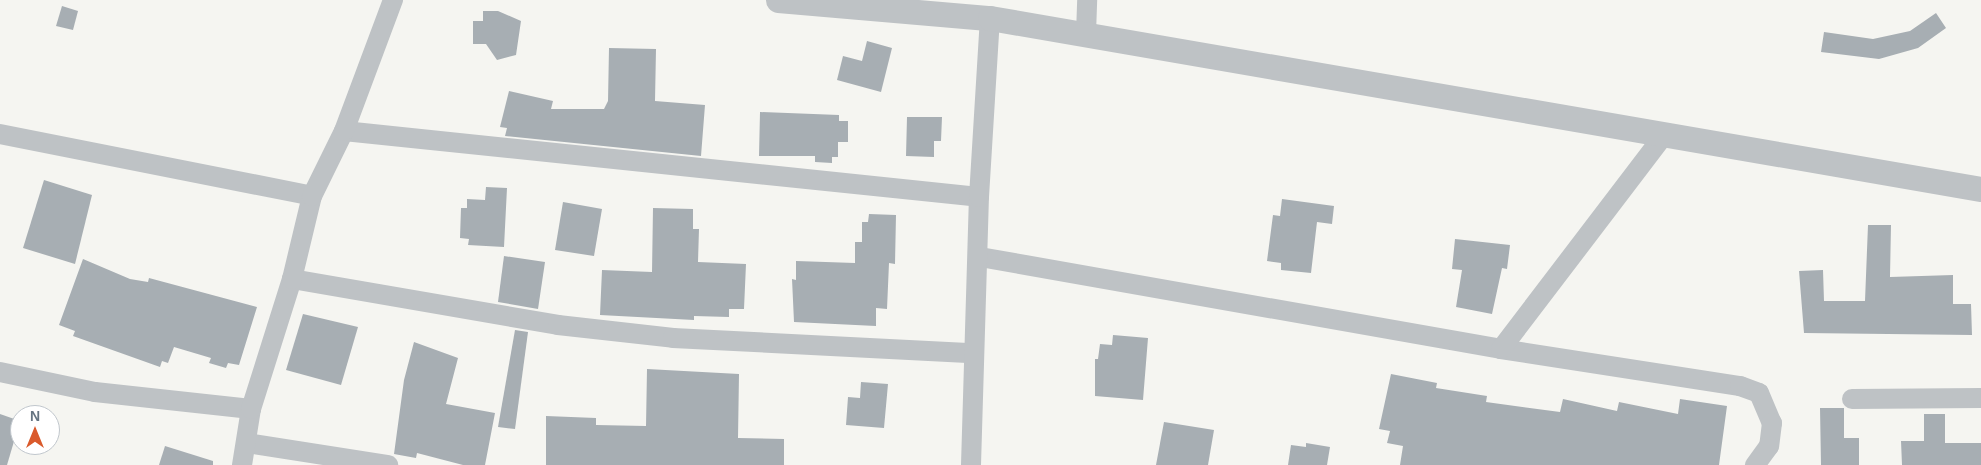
<!DOCTYPE html>
<style>
body{margin:0}
#map{position:relative;width:1981px;height:465px;overflow:hidden;background:#f5f5f1;font-family:Helvetica,sans-serif}
div>[style]{position:absolute}
.building>*{inset:0;background:#a7aeb3}
.minor>*{height:20px;margin:-10px;padding:0 10px;transform-origin:10px;border-radius:10px;background:#bec2c5}
.tertiary>*{height:25px;margin:-12.5px;padding:0 12.5px;transform-origin:12.5px;border-radius:12.5px;background:#bec2c5}
span{translate:-50% -50%;white-space:nowrap;text-align:center;line-height:1.15;-webkit-text-stroke:5px #fff;paint-order:stroke}
.north{position:absolute;left:10px;top:405px;width:50px;height:50px;box-sizing:border-box;background:#fff;border:1px solid #c1c7cd;border-radius:50%;rotate:0deg;font-size:14px;font-weight:700;line-height:20px;text-align:center;color:#657481}
.north::after{content:'';display:block;margin:auto;width:18px;height:22px;background:#da5a2c;clip-path:polygon(50% 0,100% 100%,50% 72%,0 100%)}
</style>
<div id="map">
<div class="building">
<i style="clip-path:polygon(62px 6px,78px 11px,73px 30px,56px 26px)"></i>
<i style="clip-path:polygon(483px 11px,498px 11px,521px 21px,516px 55px,497px 60px,486px 44px,473px 44px,473px 21px,483px 21px)"></i>
<i style="clip-path:polygon(1936px 13px,1946px 28px,1918px 48px,1879px 59px,1821px 52px,1824px 32px,1873px 39px,1910px 31px)"></i>
<i style="clip-path:polygon(867px 41px,892px 48px,881px 92px,837px 80px,843px 56px,862px 61px)"></i>
<i style="clip-path:polygon(609px 48px,656px 49px,655px 101px,705px 105px,701px 156px,505px 136px,507px 128px,500px 127px,509px 91px,553px 101px,551px 109px,604px 109px,608px 101px)"></i>
<i style="clip-path:polygon(760px 112px,839px 115px,839px 121px,848px 121px,848px 142px,838px 142px,838px 157px,832px 157px,832px 163px,815px 162px,815px 156px,759px 156px)"></i>
<i style="clip-path:polygon(907px 117px,942px 117px,941px 141px,934px 141px,934px 157px,906px 156px)"></i>
<i style="clip-path:polygon(44px 180px,92px 195px,75px 264px,23px 248px)"></i>
<i style="clip-path:polygon(486px 187px,507px 188px,504px 247px,468px 245px,469px 239px,460px 238px,461px 208px,467px 208px,467px 199px,485px 200px)"></i>
<i style="clip-path:polygon(1282px 199px,1334px 206px,1332px 224px,1317px 222px,1311px 273px,1281px 270px,1281px 263px,1267px 261px,1273px 215px,1280px 216px)"></i>
<i style="clip-path:polygon(563px 202px,602px 209px,594px 256px,555px 250px)"></i>
<i style="clip-path:polygon(653px 208px,693px 209px,693px 229px,699px 229px,698px 262px,746px 264px,744px 309px,729px 309px,729px 317px,694px 316px,694px 320px,600px 315px,602px 270px,652px 272px)"></i>
<i style="clip-path:polygon(869px 214px,896px 215px,895px 264px,889px 263px,887px 309px,876px 308px,876px 326px,794px 322px,792px 279px,796px 280px,796px 261px,855px 263px,855px 242px,862px 242px,862px 222px,868px 222px)"></i>
<i style="clip-path:polygon(1868px 225px,1891px 225px,1890px 277px,1953px 275px,1953px 304px,1971px 304px,1972px 335px,1804px 333px,1799px 271px,1823px 270px,1824px 301px,1865px 301px)"></i>
<i style="clip-path:polygon(1455px 239px,1510px 245px,1507px 269px,1502px 268px,1492px 314px,1456px 307px,1462px 270px,1452px 269px)"></i>
<i style="clip-path:polygon(504px 256px,545px 262px,538px 309px,498px 302px)"></i>
<i style="clip-path:polygon(83px 259px,130px 279px,148px 282px,149px 278px,257px 307px,239px 365px,228px 363px,226px 368px,209px 363px,211px 358px,174px 347px,168px 363px,162px 361px,160px 367px,73px 336px,75px 331px,59px 325px)"></i>
<i style="clip-path:polygon(303px 314px,358px 327px,341px 385px,286px 370px)"></i>
<i style="clip-path:polygon(515px 330px,528px 332px,515px 429px,498px 427px)"></i>
<i style="clip-path:polygon(1113px 335px,1148px 338px,1143px 400px,1095px 396px,1095px 359px,1098px 359px,1100px 344px,1112px 345px)"></i>
<i style="clip-path:polygon(414px 342px,458px 358px,446px 404px,495px 413px,485px 465px,463px 465px,417px 453px,416px 458px,394px 454px,404px 380px)"></i>
<i style="clip-path:polygon(647px 369px,739px 374px,738px 438px,784px 439px,784px 465px,546px 465px,546px 416px,596px 418px,596px 425px,646px 426px)"></i>
<i style="clip-path:polygon(1391px 374px,1437px 383px,1436px 388px,1487px 396px,1486px 402px,1560px 412px,1563px 399px,1617px 411px,1619px 402px,1678px 414px,1680px 399px,1727px 406px,1719px 465px,1400px 465px,1403px 446px,1387px 443px,1390px 431px,1379px 429px)"></i>
<i style="clip-path:polygon(861px 382px,888px 384px,884px 428px,846px 425px,848px 397px,860px 398px)"></i>
<i style="clip-path:polygon(1820px 408px,1844px 408px,1844px 438px,1859px 438px,1859px 465px,1821px 465px)"></i>
<i style="clip-path:polygon(0 414px,20px 421px,7px 465px,0 465px)"></i>
<i style="clip-path:polygon(1924px 414px,1945px 414px,1945px 443px,1981px 443px,1981px 465px,1902px 465px,1901px 441px,1924px 441px)"></i>
<i style="clip-path:polygon(1164px 422px,1214px 430px,1208px 465px,1156px 465px)"></i>
<i style="clip-path:polygon(1306px 443px,1330px 447px,1327px 465px,1288px 465px,1291px 445px,1306px 447px)"></i>
<i style="clip-path:polygon(165px 446px,213px 461px,213px 465px,159px 465px)"></i>
</div>
<div class="minor">
<i style="left:1086px;top:34px;width:34px;rotate:-88deg"></i>
<i style="left:344px;top:131px;width:638px;rotate:5.93deg"></i>
<i style="left:0;top:134px;width:318px;rotate:11.2deg"></i>
<i style="left:980px;top:257px;width:529px;rotate:10.01deg"></i>
<i style="left:1501px;top:349px;width:242px;rotate:8.8deg"></i>
<i style="left:1740px;top:386px;width:20px;rotate:20deg"></i>
<i style="left:1759px;top:393px;width:33px;rotate:67deg"></i>
<i style="left:1772px;top:423px;width:23px;rotate:97deg"></i>
<i style="left:1769px;top:446px;width:24px;rotate:126deg"></i>
<i style="left:292px;top:279px;width:270px;rotate:9.8deg"></i>
<i style="left:558px;top:325px;width:116px;rotate:6.4deg"></i>
<i style="left:673px;top:338px;width:300px;rotate:2.9deg"></i>
<i style="left:1501px;top:349px;width:269px;rotate:-52.7deg"></i>
<i style="left:0;top:372px;width:97px;rotate:11.9deg"></i>
<i style="left:95px;top:392px;width:157px;rotate:6.2deg"></i>
<i style="left:1852px;top:399px;width:129px;rotate:-0.4deg"></i>
<i style="left:247px;top:443px;width:143px;rotate:8.9deg"></i>
<i style="left:242px;top:465px;width:57px;rotate:-80.9deg"></i>
<i style="left:251px;top:409px;width:136px;rotate:-72.5deg"></i>
<i style="left:292px;top:279px;width:85px;rotate:-76.5deg"></i>
<i style="left:312px;top:196px;width:72px;rotate:-63.8deg"></i>
<i style="left:344px;top:131px;width:140px;rotate:-69.5deg"></i>
<i style="left:971px;top:465px;width:268px;rotate:-88.3deg"></i>
<i style="left:979px;top:197px;width:179px;rotate:-86.5deg"></i>
</div>
<div class="tertiary">
<i style="left:778px;top:0;width:213px;rotate:4.9deg"></i>
<i style="left:990px;top:18px;width:1006px;rotate:9.79deg"></i>
</div>
<div class="north">N</div>
</div>
